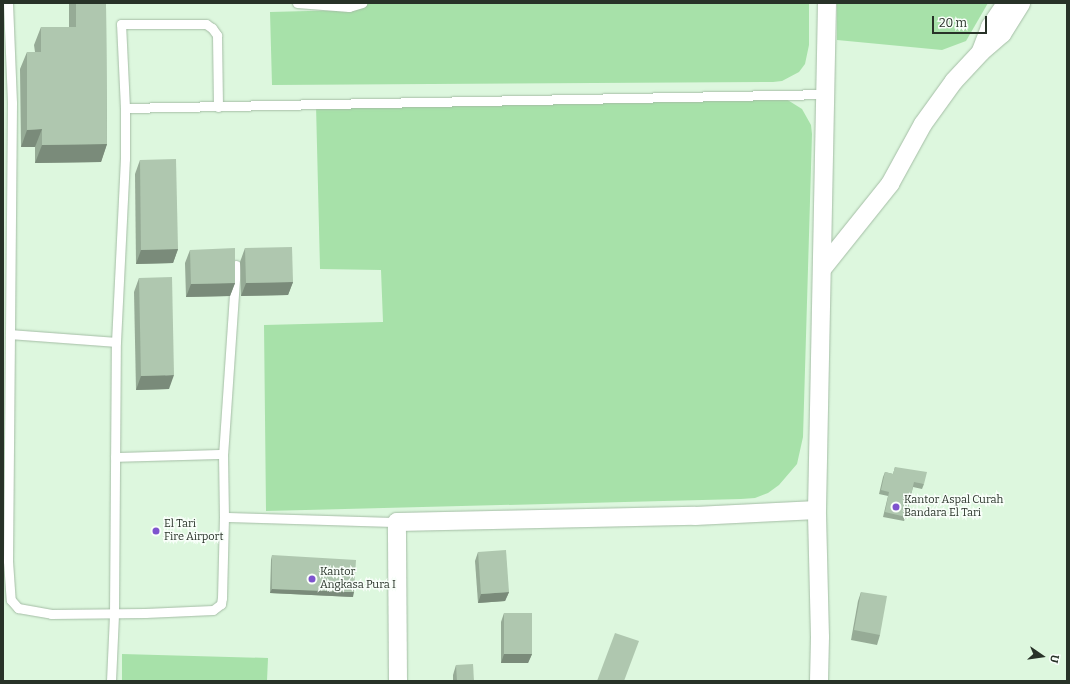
<!DOCTYPE html>
<style>
body{margin:0}
#map{position:relative;width:1070px;height:684px;overflow:hidden;background:#ddf7de;font-family:Bitter,serif}
div>[style]{position:absolute}
.green>*{inset:0;background:#a7e1a9}
.roads{filter:drop-shadow(0 0 1px #a4bda5) drop-shadow(0 0 1px #a4bda5)}
.service>*{height:9px;margin:-4.5px;padding:0 4.5px;transform-origin:4.5px;border-radius:4.5px;background:#fff}
.minor>*{height:18px;margin:-9px;padding:0 9px;transform-origin:9px;border-radius:9px;background:#fff}
.wall>*{inset:0;background:#96ab96}
.shaded-wall>*{inset:0;background:#7a8b7a}
.building>*{inset:0;background:#afc7af}
.dots>*{width:11px;height:11px;translate:-50% -50%;box-sizing:border-box;border:2px solid #f8fef9;border-radius:50%}
span{translate:-50% -50%;white-space:nowrap;text-align:center;line-height:1.15;-webkit-text-stroke:3px #f8fef9;paint-order:stroke}
.poi-label{font-size:11px;color:#283228}
.left{translate:0 -50%;text-align:left}
.frame{position:absolute;inset:0;border:4px solid #283228;pointer-events:none}
.north{position:absolute;left:1022px;top:636px;width:40px;height:40px;-webkit-text-stroke:3px #f8fef9;paint-order:stroke;rotate:103deg;font-size:11px;font-weight:700;line-height:16px;text-align:center;color:#283228}
.north::after{content:'';display:block;margin:auto;width:14px;height:18px;background:#283228;clip-path:polygon(50% 0,100% 100%,50% 72%,0 100%)}
.scale{position:absolute;left:932px;top:16px;width:55px;height:18px;box-sizing:border-box;border:2px solid #283228;border-top:0;padding-left:5px;font-size:12px;line-height:14px;white-space:nowrap;color:#283228;-webkit-text-stroke:3px #f8fef9;paint-order:stroke}
</style>
<div id="map">
<div class="green">
<i style="clip-path:polygon(368px 3px,809px 3px,809px 45px,805px 64px,799px 72px,782px 81px,773px 82px,272px 85px,270px 12px,347px 10px,358px 8px)"></i>
<i style="clip-path:polygon(837px 3px,988px 3px,966px 41px,942px 50px,837px 40px)"></i>
<i style="clip-path:polygon(777px 98px,786px 99px,802px 109px,811px 125px,812px 134px,803px 437px,797px 464px,779px 485px,768px 493px,755px 498px,741px 499px,266px 511px,264px 325px,383px 322px,381px 270px,320px 269px,316px 105px)"></i>
<i style="clip-path:polygon(122px 654px,268px 658px,267px 681px,122px 681px)"></i>
</div>
<div class="roads">
<div class="service">
<i style="left:8px;top:3px;width:100px;rotate:87.7deg"></i>
<i style="left:12px;top:103px;width:458px;rotate:90.5deg"></i>
<i style="left:8px;top:561px;width:39px;rotate:86deg"></i>
<i style="left:11px;top:600px;width:11px;rotate:49deg"></i>
<i style="left:18px;top:608px;width:34px;rotate:10deg"></i>
<i style="left:51px;top:614px;width:94px;rotate:-0.6deg"></i>
<i style="left:145px;top:613px;width:68px;rotate:-2.5deg"></i>
<i style="left:213px;top:610px;width:10px;rotate:-37deg"></i>
<i style="left:221px;top:604px;width:6px;rotate:-81deg"></i>
<i style="left:222px;top:598px;width:81px;rotate:-88.6deg"></i>
<i style="left:297px;top:3px;width:52px;rotate:4.4deg"></i>
<i style="left:349px;top:7px;width:14px;rotate:-17deg"></i>
<i style="left:125px;top:108px;width:701px;rotate:-1.14deg"></i>
<i style="left:236px;top:265px;width:189px;rotate:93.9deg"></i>
<i style="left:223px;top:454px;width:63px;rotate:89.1deg"></i>
<i style="left:224px;top:517px;width:173px;rotate:1.7deg"></i>
<i style="left:10px;top:334px;width:106px;rotate:4.3deg"></i>
<i style="left:115px;top:457px;width:108px;rotate:-1.6deg"></i>
<i style="left:111px;top:681px;width:67px;rotate:-87.4deg"></i>
<i style="left:114px;top:614px;width:272px;rotate:-89.6deg"></i>
<i style="left:116px;top:342px;width:183px;rotate:-87.2deg"></i>
<i style="left:125px;top:159px;width:51px;rotate:-90deg"></i>
<i style="left:125px;top:108px;width:84px;rotate:-92.7deg"></i>
<i style="left:121px;top:24px;width:85px"></i>
<i style="left:206px;top:24px;width:7px;rotate:34deg"></i>
<i style="left:212px;top:28px;width:9px;rotate:54deg"></i>
<i style="left:217px;top:35px;width:72px;rotate:89.2deg"></i>
</div>
<div class="minor">
<i style="left:981px;top:51px;width:26px;rotate:-69deg"></i>
<i style="left:990px;top:27px;width:29px;rotate:-56deg"></i>
<i style="left:822px;top:269px;width:109px;rotate:-51.3deg"></i>
<i style="left:890px;top:184px;width:68px;rotate:-61.2deg"></i>
<i style="left:923px;top:124px;width:53px;rotate:-54.2deg"></i>
<i style="left:954px;top:81px;width:40px;rotate:-47deg"></i>
<i style="left:981px;top:52px;width:28px;rotate:-41deg"></i>
<i style="left:1002px;top:34px;width:36px;rotate:-58deg"></i>
<i style="left:398px;top:681px;width:159px;rotate:-90.4deg"></i>
<i style="left:397px;top:522px;width:298px;rotate:-1.2deg"></i>
<i style="left:695px;top:516px;width:122px;rotate:-2.8deg"></i>
<i style="left:819px;top:681px;width:44px;rotate:-88.7deg"></i>
<i style="left:820px;top:637px;width:127px;rotate:-91.4deg"></i>
<i style="left:817px;top:510px;width:507px;rotate:-88.87deg"></i>
</div>
</div>
<div class="wall">
<i style="clip-path:polygon(69px 3px,106px 3px,107px 144px,101px 162px,35px 163px,35px 147px,21px 147px,20px 69px,27px 52px,35px 52px,34px 45px,41px 27px,69px 27px)"></i>
<i style="clip-path:polygon(140px 160px,178px 249px,173px 263px,136px 264px,135px 174px)"></i>
<i style="clip-path:polygon(245px 248px,293px 282px,288px 295px,241px 296px,240px 262px)"></i>
<i style="clip-path:polygon(190px 250px,235px 283px,230px 296px,186px 297px,185px 263px)"></i>
<i style="clip-path:polygon(139px 278px,169px 389px,136px 390px,134px 292px)"></i>
<i style="clip-path:polygon(895px 467px,924px 484px,922px 489px,913px 487px,906px 517px,904px 521px,883px 517px,888px 496px,879px 494px,883px 477px,885px 472px,893px 474px)"></i>
<i style="clip-path:polygon(478px 552px,509px 592px,505px 601px,478px 603px,475px 561px)"></i>
<i style="clip-path:polygon(272px 555px,353px 597px,270px 593px,271px 560px)"></i>
<i style="clip-path:polygon(861px 592px,880px 635px,877px 645px,851px 640px,858px 601px)"></i>
<i style="clip-path:polygon(504px 613px,532px 654px,528px 663px,501px 663px,501px 622px)"></i>
<i style="clip-path:polygon(456px 665px,474px 681px,453px 681px,453px 675px)"></i>
</div>
<div class="shaded-wall">
<i style="clip-path:polygon(42px 129px,35px 147px,21px 147px,27px 130px)"></i>
<i style="clip-path:polygon(107px 144px,101px 162px,35px 163px,42px 145px)"></i>
<i style="clip-path:polygon(178px 249px,173px 263px,136px 264px,141px 250px)"></i>
<i style="clip-path:polygon(293px 282px,288px 295px,241px 296px,246px 283px)"></i>
<i style="clip-path:polygon(235px 283px,230px 296px,186px 297px,191px 284px)"></i>
<i style="clip-path:polygon(174px 375px,169px 389px,136px 390px,141px 376px)"></i>
<i style="clip-path:polygon(272px 589px,354px 592px,353px 597px,270px 593px)"></i>
<i style="clip-path:polygon(509px 592px,505px 601px,478px 603px,481px 594px)"></i>
<i style="clip-path:polygon(504px 654px,532px 654px,528px 663px,501px 663px)"></i>
</div>
<div class="building">
<i style="clip-path:polygon(76px 3px,106px 3px,107px 144px,42px 145px,42px 129px,27px 130px,27px 52px,41px 52px,41px 27px,76px 27px)"></i>
<i style="clip-path:polygon(176px 159px,178px 249px,141px 250px,140px 160px)"></i>
<i style="clip-path:polygon(292px 247px,293px 282px,246px 283px,245px 248px)"></i>
<i style="clip-path:polygon(235px 248px,235px 283px,191px 284px,190px 250px)"></i>
<i style="clip-path:polygon(172px 277px,174px 375px,141px 376px,139px 278px)"></i>
<i style="clip-path:polygon(895px 467px,927px 472px,924px 484px,914px 482px,906px 517px,885px 512px,889px 492px,881px 490px,885px 472px,893px 474px)"></i>
<i style="clip-path:polygon(506px 550px,509px 592px,481px 594px,478px 552px)"></i>
<i style="clip-path:polygon(272px 555px,356px 560px,354px 592px,272px 589px)"></i>
<i style="clip-path:polygon(861px 592px,887px 596px,880px 635px,854px 630px)"></i>
<i style="clip-path:polygon(504px 613px,532px 613px,532px 654px,504px 654px)"></i>
<i style="clip-path:polygon(615px 633px,639px 641px,624px 681px,597px 681px)"></i>
<i style="clip-path:polygon(473px 664px,474px 681px,457px 681px,456px 665px)"></i>
</div>
<div class="dots">
<i style="left:896px;top:507px;background:#7e54ce"></i>
<i style="left:156px;top:531px;background:#7e54ce"></i>
<i style="left:312px;top:579px;background:#7e54ce"></i>
</div>
<div class="poi-label">
<span class="left" style="left:904px;top:507px">Kantor Aspal Curah<br>Bandara El Tari</span>
<span class="left" style="left:164px;top:531px">El Tari<br>Fire Airport</span>
<span class="left" style="left:320px;top:579px">Kantor<br>Angkasa Pura I</span>
</div>
<div class="frame"></div>
<div class="north">U</div>
<div class="scale">20 m</div>
</div>
